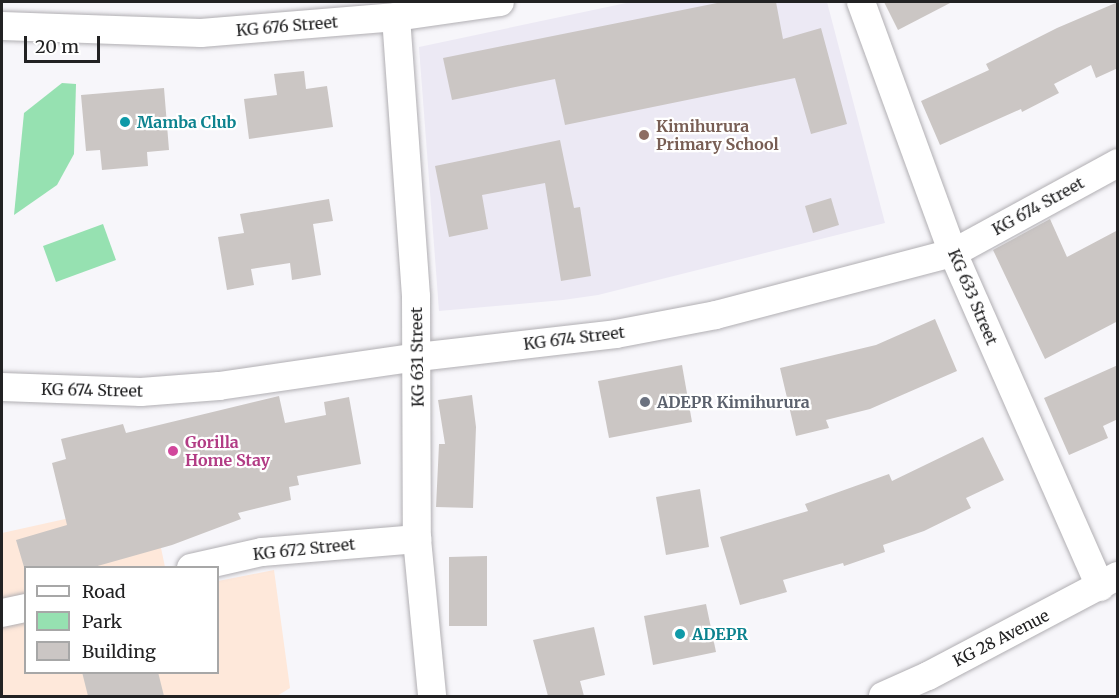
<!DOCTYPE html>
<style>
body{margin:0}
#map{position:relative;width:1119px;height:698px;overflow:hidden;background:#f7f6fa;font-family:Merriweather,serif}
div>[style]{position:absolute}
.commercial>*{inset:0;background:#fee8da}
.built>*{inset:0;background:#ece9f4}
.green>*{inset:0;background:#96e1b1}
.building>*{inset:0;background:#cbc6c4}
.roads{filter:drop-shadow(0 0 2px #b1afb3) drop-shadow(0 0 2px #b1afb3)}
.minor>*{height:28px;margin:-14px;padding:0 14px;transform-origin:14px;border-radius:14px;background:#fff}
.dots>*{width:16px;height:16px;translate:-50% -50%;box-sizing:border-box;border:3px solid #fff;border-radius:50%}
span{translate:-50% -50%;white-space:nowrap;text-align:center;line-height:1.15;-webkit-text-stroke:4.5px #fff;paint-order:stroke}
.street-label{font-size:16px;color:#222223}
.culture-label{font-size:16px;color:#0d838f;font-weight:700}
.left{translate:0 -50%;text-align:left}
.education-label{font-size:16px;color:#785e54;font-weight:700}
.worship-label{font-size:16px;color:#5b616d;font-weight:700}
.hotel-label{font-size:16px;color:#b23c85;font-weight:700}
.frame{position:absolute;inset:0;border:3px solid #222223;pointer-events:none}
.legend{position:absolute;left:24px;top:566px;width:195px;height:108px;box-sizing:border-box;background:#fff;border:2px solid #a7a7a7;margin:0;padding:8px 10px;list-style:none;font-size:18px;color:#222223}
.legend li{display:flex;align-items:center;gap:12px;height:30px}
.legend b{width:30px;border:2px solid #a7a7a7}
.scale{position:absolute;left:24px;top:36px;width:76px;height:27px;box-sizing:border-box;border:3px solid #222223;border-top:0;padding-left:8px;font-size:18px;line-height:21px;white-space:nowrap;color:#222223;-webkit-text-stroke:4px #fff;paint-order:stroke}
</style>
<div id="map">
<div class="commercial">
<i style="clip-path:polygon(151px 500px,165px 567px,26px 568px,26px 672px,218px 672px,218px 581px,274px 570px,290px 688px,277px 696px,2px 696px,2px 533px)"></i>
</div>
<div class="built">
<i style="clip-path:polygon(631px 2px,827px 2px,885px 223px,598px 295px,563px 300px,439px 311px,419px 47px)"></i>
</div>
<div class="green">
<i style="clip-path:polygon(62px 83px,76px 84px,74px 154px,57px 185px,14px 215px,24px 113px)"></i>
<i style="clip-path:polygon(103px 224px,116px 260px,56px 282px,43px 246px)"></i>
</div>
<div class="building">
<i style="clip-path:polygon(722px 2px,776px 2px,783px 39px,821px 28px,847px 124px,811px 134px,795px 78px,565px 125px,555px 79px,452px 100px,443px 58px)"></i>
<i style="clip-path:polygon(884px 2px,952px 2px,898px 30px)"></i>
<i style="clip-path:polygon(1118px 2px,1118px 68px,1096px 78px,1091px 65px,1054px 84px,1059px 93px,1022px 112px,1021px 109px,940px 145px,921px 101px,989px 70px,986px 64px,1057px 28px)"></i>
<i style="clip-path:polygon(304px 71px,306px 89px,327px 86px,333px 127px,249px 139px,244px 99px,277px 95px,274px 74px)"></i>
<i style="clip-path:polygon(164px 88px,169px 150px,147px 152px,148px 166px,102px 170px,100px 150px,86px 151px,81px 95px)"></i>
<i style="clip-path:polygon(560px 140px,574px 208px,580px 207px,591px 276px,561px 281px,545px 183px,482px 195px,488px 229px,449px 237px,435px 166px)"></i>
<i style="clip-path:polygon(831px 198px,839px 225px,813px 233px,805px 206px)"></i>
<i style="clip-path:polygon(329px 199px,333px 221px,313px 224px,321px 275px,292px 280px,290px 263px,251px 269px,254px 285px,227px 290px,218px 237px,244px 233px,240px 214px)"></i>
<i style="clip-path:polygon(1050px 219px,1067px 257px,1118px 230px,1118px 321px,1045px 359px,993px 250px)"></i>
<i style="clip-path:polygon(935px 319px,957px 371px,870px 409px,826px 420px,829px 428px,796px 436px,780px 368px,876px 345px)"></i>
<i style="clip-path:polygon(682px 365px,692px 422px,609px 438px,598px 381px)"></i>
<i style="clip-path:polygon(1118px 365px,1118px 419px,1103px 426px,1108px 438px,1069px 455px,1044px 398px)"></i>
<i style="clip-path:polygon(472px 395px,476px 427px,473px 508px,436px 507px,439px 444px,445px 444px,438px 400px)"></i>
<i style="clip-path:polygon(279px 396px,285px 423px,326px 415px,324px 402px,349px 397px,361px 464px,297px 476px,299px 485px,289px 487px,291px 500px,238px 513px,241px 519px,172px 545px,94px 567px,24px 567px,16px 540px,67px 525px,52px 463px,66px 459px,61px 439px,123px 424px,126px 433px)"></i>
<i style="clip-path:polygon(983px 437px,1004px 480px,966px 498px,971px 508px,924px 531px,883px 545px,885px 552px,844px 566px,843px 563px,783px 580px,787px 592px,740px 605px,720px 537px,808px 511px,805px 504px,889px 474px,892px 481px)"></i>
<i style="clip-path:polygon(700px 489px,709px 547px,666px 555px,656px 497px)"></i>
<i style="clip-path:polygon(487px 556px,487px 626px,449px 626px,449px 557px)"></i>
<i style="clip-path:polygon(706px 604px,716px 652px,653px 665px,644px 616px)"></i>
<i style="clip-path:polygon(594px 627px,605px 675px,580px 681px,584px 696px,548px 696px,533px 640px)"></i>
<i style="clip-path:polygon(82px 672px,158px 672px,164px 696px,88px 696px)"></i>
</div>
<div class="roads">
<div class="minor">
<i style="left:861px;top:2px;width:267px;rotate:69.9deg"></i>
<i style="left:953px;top:253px;width:365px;rotate:66.2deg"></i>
<i style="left:396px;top:17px;width:281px;rotate:85.9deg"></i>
<i style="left:416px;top:297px;width:242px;rotate:89.8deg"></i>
<i style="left:417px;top:539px;width:158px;rotate:84.5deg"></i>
<i style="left:2px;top:26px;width:199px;rotate:2deg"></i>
<i style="left:201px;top:33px;width:196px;rotate:-4.7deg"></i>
<i style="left:396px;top:17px;width:105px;rotate:-8.2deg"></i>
<i style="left:2px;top:387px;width:139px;rotate:2.1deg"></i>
<i style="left:141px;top:392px;width:78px;rotate:-4.4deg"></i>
<i style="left:219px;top:386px;width:201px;rotate:-8.3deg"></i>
<i style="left:418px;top:357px;width:199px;rotate:-6.6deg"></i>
<i style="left:616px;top:334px;width:102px;rotate:-10.8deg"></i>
<i style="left:716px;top:315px;width:245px;rotate:-14.7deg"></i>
<i style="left:953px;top:253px;width:188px;rotate:-28.6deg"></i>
<i style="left:191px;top:568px;width:73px;rotate:-12.7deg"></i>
<i style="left:262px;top:552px;width:156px;rotate:-4.8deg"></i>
<i style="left:2px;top:613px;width:25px;rotate:-12deg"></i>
<i style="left:883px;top:696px;width:49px;rotate:-24deg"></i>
<i style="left:928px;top:676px;width:215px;rotate:-27.8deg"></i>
</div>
</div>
<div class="dots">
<i style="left:125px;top:122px;background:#0f9aa8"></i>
<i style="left:644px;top:135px;background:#8d6e63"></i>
<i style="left:645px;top:402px;background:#6b7280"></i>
<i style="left:173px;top:451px;background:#d1479c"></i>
<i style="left:680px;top:634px;background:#0f9aa8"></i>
</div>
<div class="street-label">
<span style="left:287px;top:26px;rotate:-5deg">KG 676 Street</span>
<span style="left:1038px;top:206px;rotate:-29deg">KG 674 Street</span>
<span style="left:973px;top:297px;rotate:67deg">KG 633 Street</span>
<span style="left:574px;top:338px;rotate:-7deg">KG 674 Street</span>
<span style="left:417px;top:357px;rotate:-91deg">KG 631 Street</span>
<span style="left:92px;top:390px;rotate:1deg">KG 674 Street</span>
<span style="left:304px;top:549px;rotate:-6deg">KG 672 Street</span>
<span style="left:1001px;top:638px;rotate:-27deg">KG 28 Avenue</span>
</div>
<div class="culture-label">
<span class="left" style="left:137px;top:122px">Mamba Club</span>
<span class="left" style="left:692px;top:634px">ADEPR</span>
</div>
<div class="education-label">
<span class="left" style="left:656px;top:135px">Kimihurura<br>Primary School</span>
</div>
<div class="worship-label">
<span class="left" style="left:657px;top:402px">ADEPR Kimihurura</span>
</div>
<div class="hotel-label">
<span class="left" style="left:185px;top:451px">Gorilla<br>Home Stay</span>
</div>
<div class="frame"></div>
<ul class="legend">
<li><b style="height:8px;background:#fff"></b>Road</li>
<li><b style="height:16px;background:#96e1b1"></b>Park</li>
<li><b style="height:16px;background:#cbc6c4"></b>Building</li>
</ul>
<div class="scale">20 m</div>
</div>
